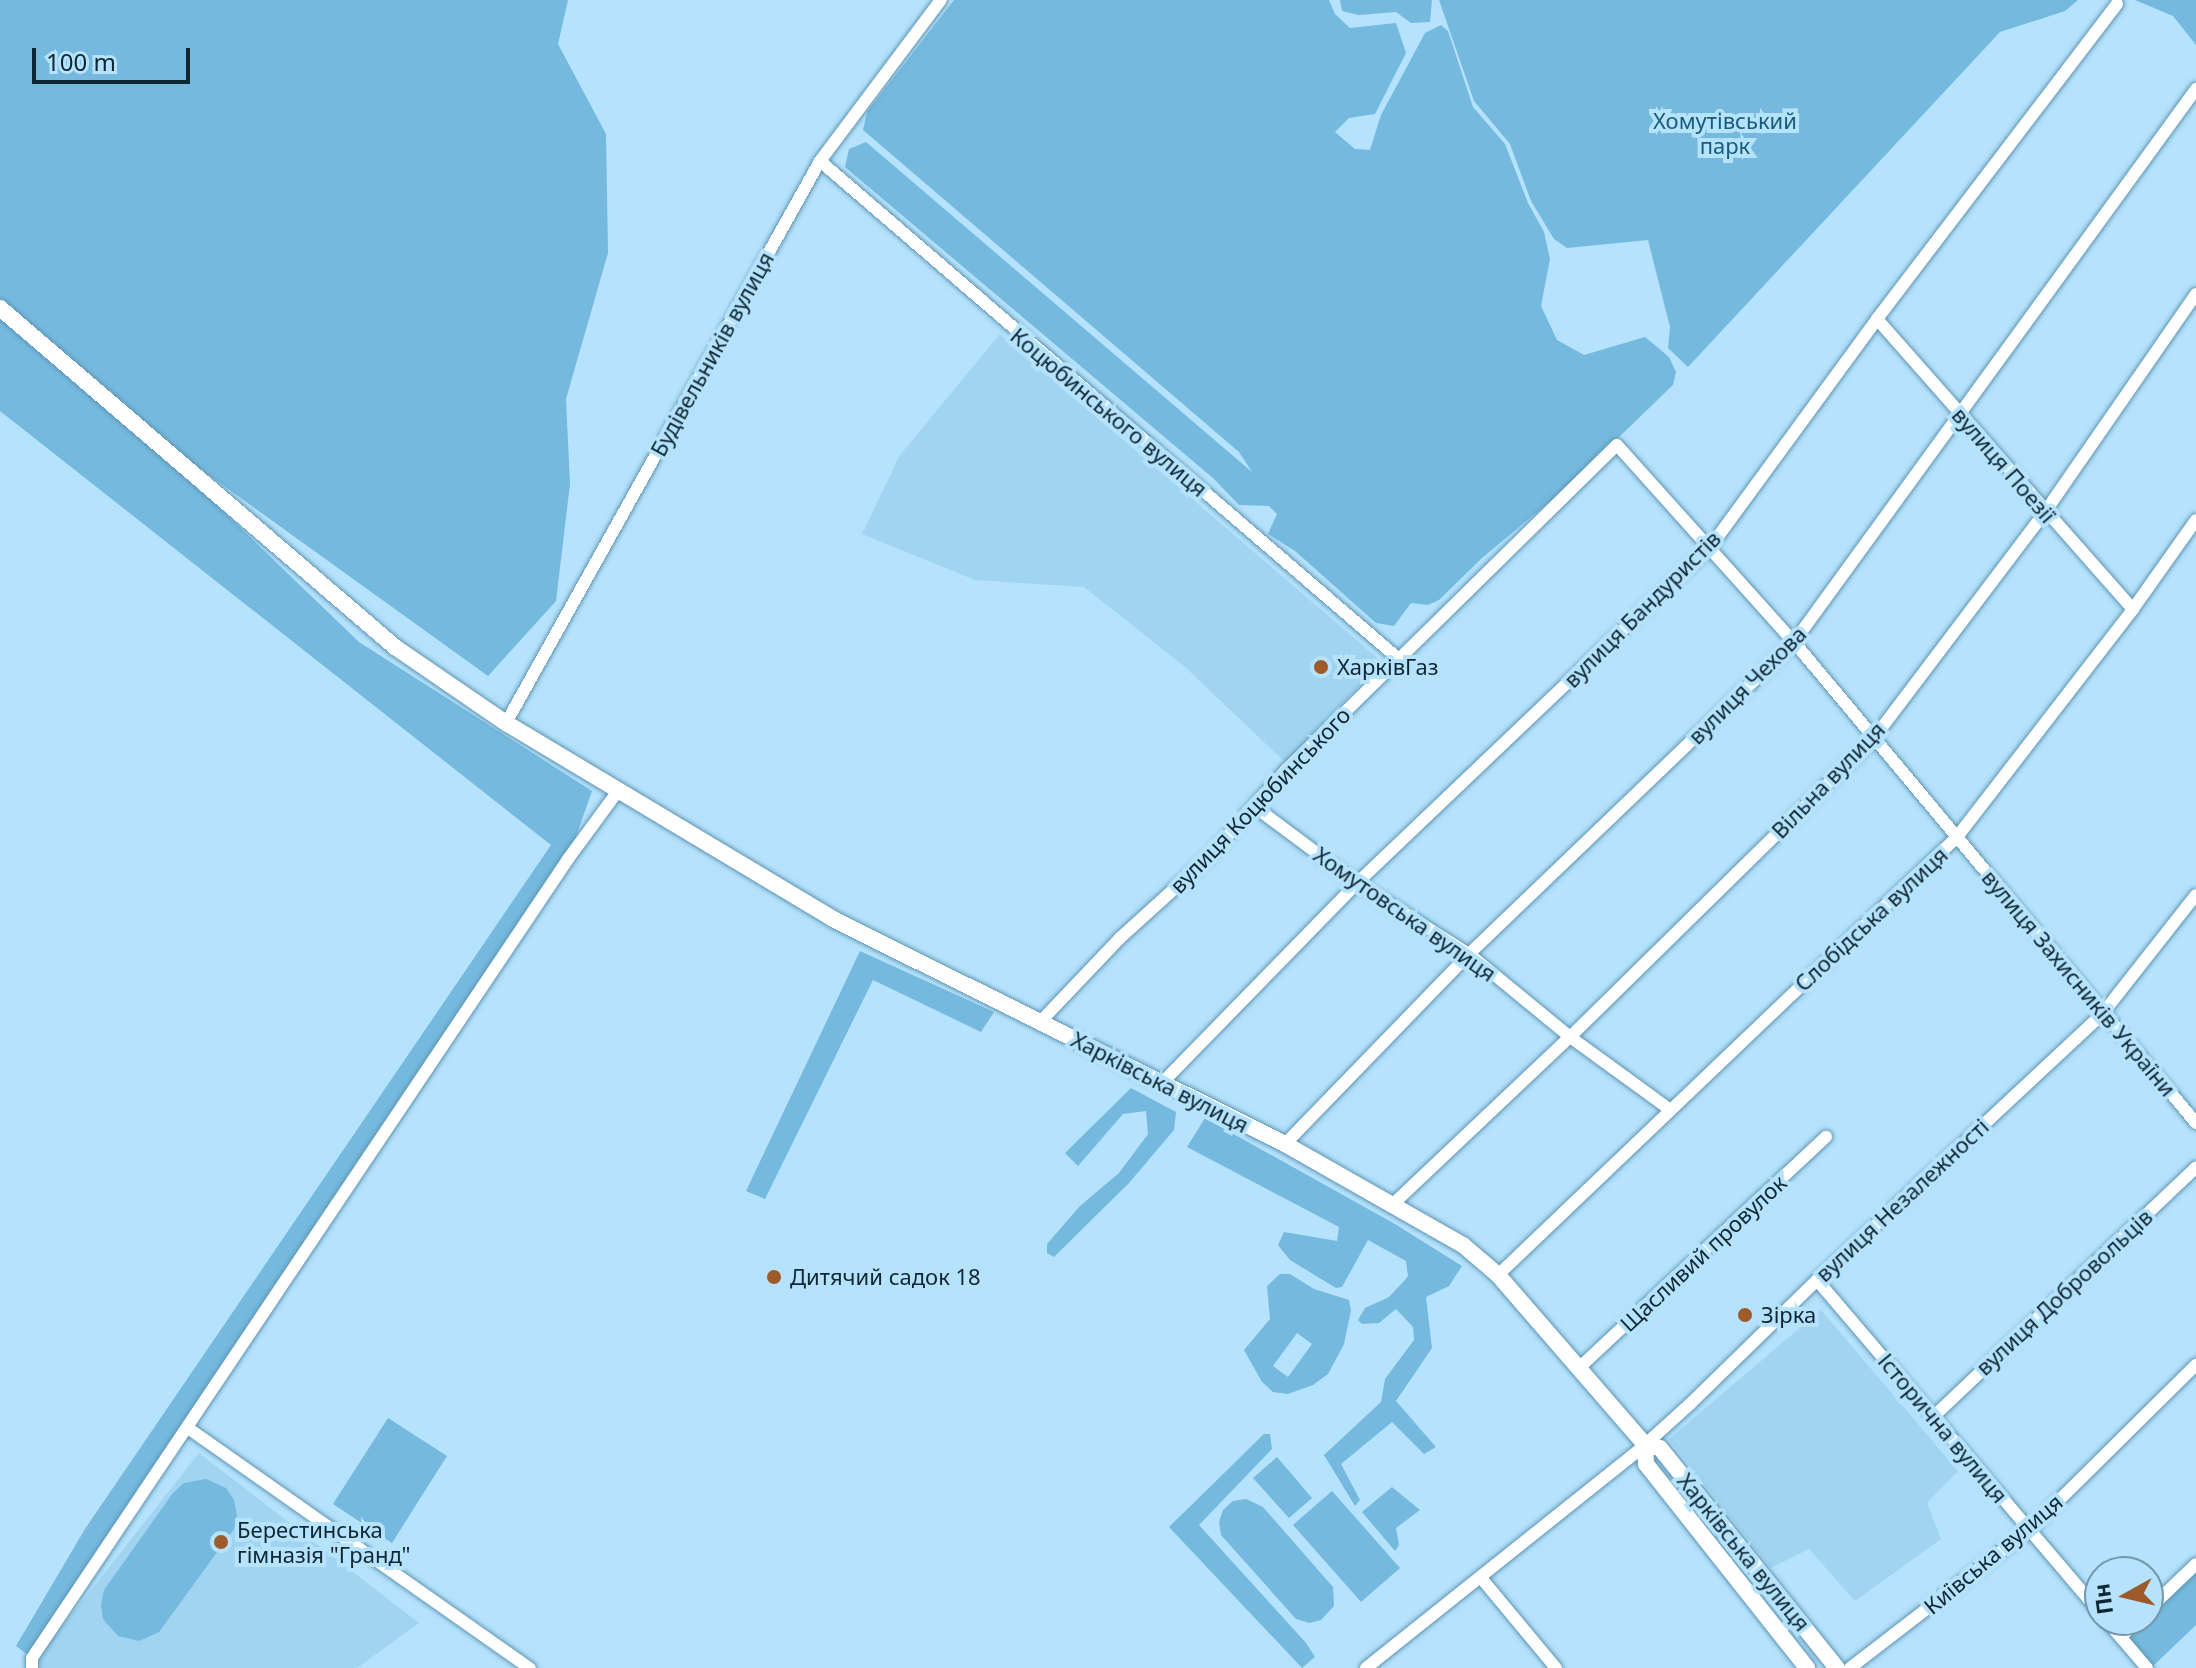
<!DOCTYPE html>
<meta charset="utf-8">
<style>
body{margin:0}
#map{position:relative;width:2196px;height:1668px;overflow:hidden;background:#b5e2fc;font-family:"Noto Sans",sans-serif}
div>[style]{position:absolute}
.built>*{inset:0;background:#a1d4f0}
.green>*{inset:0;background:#75b9de}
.roads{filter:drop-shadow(0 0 2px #5e95b3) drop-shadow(0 0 2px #5e95b3)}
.minor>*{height:12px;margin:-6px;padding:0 6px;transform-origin:6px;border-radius:6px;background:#fff}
.tertiary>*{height:16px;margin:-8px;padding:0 8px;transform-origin:8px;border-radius:8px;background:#fff}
.dots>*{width:22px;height:22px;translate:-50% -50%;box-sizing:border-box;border:4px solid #b5e2fc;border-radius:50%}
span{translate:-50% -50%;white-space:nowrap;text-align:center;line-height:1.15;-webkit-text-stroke:8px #b5e2fc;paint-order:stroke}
.park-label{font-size:22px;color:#185c7a}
.street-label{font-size:22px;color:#0f2733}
.poi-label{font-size:22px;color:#0f2733}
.left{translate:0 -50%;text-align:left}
.north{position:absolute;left:2084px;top:1556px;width:80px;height:80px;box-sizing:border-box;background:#b5e2fc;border:2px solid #7397ac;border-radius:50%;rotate:262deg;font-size:22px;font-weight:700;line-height:32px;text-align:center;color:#0f2733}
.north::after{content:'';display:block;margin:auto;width:28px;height:36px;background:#9e5a2b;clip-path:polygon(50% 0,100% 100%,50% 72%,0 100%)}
.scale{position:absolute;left:32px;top:48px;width:158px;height:36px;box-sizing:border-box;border:4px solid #0f2733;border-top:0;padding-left:10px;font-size:24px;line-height:28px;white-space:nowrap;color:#0f2733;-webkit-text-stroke:6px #b5e2fc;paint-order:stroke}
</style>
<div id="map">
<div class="built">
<i style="clip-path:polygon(1000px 334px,1382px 662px,1285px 762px,1184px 666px,1084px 587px,975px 580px,862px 534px,900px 455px)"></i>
<i style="clip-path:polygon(1821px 1310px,1958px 1471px,1927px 1503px,1941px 1539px,1855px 1601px,1809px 1549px,1771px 1568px,1669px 1439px)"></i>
<i style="clip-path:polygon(199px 1453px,419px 1623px,357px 1668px,40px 1668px,39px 1656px)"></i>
</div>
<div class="green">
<i style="clip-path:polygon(0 0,568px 0,558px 44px,606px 134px,608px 253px,566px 399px,570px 484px,556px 601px,488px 676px,117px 409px,359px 642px,592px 791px,568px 859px,32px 1658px,16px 1646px,85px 1529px,551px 845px,0 411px)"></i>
<i style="clip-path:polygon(954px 0,1329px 0,1335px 14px,1350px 28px,1396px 23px,1406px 53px,1375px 114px,1349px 118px,1335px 132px,1355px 149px,1370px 150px,1381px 115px,1425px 33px,1441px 25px,1448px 31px,1473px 107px,1505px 144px,1528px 203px,1544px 232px,1550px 259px,1541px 306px,1557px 340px,1584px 355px,1645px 337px,1669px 357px,1676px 372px,1673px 385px,1566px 488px,1482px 558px,1439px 600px,1428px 605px,1411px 603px,1394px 626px,1376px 623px,1295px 551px,1268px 534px,1277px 514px,1269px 506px,1239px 505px,1214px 479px,845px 167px,849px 149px,866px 142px,1252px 472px,1239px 452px,863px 130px,867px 112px)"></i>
<i style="clip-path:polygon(1340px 0,1432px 0,1430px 22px,1411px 23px,1396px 12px,1359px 15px,1342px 11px)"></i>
<i style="clip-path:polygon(1439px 0,2078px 0,2065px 11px,2000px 32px,1688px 367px,1668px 348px,1670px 327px,1648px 240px,1567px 248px,1554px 239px,1531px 201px,1510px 144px,1474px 101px)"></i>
<i style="clip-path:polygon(2135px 0,2196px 0,2196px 45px,2173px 16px)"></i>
<i style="clip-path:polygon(860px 951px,994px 1012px,981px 1032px,873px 980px,765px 1199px,746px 1191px)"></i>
<i style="clip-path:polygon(1131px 1088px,1176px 1112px,1174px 1130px,1129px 1183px,1054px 1257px,1047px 1253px,1047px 1244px,1080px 1206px,1119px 1173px,1148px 1134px,1146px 1111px,1123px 1114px,1078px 1166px,1065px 1153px)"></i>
<i style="clip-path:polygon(1205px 1118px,1395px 1224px,1462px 1266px,1449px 1286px,1426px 1297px,1432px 1348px,1396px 1401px,1436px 1447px,1424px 1454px,1392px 1422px,1341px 1464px,1360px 1500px,1355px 1506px,1324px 1455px,1381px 1402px,1385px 1379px,1414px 1340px,1413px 1327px,1396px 1309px,1379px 1323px,1362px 1324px,1358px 1320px,1365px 1308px,1389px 1297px,1404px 1281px,1408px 1276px,1406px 1261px,1368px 1240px,1342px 1287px,1336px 1288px,1290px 1260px,1278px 1245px,1284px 1232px,1337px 1241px,1339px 1227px,1187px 1147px)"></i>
<i style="clip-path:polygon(evenodd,1280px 1274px,1290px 1274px,1314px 1289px,1349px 1300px,1351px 1310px,1344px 1344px,1328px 1374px,1313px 1385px,1288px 1394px,1273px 1392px,1262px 1382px,1244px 1350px,1270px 1319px,1267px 1286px,1280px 1274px,1297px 1333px,1312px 1344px,1288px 1377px,1273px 1366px,1297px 1333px)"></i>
<i style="clip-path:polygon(388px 1418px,447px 1456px,392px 1543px,333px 1504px)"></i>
<i style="clip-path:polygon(1264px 1434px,1270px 1434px,1272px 1449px,1199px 1525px,1306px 1643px,1315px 1657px,1302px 1668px,1169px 1527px)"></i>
<i style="clip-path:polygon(1277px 1457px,1312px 1498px,1289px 1518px,1253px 1478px)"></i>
<i style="clip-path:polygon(206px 1479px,226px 1488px,234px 1500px,237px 1515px,234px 1529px,159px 1632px,139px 1641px,118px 1636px,103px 1619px,101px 1605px,104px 1590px,173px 1493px,184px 1483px)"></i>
<i style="clip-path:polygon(1392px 1487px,1420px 1510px,1396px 1528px,1399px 1545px,1395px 1551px,1362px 1512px)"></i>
<i style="clip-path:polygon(1332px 1491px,1400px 1568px,1361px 1602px,1293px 1525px)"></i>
<i style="clip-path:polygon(1246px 1499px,1263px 1507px,1333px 1587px,1334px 1606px,1321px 1620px,1309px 1623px,1296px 1619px,1221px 1535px,1219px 1522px,1223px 1510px,1233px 1501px)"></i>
<i style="clip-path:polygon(2196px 1572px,2196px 1625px,2153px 1666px,2129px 1638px)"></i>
</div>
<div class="roads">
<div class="minor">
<i style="left:820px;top:161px;width:765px;rotate:40.71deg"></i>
<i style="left:1877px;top:319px;width:387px;rotate:48.6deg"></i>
<i style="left:506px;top:723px;width:644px;rotate:-60.81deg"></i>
<i style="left:820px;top:161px;width:201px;rotate:-53.1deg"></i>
<i style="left:1255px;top:807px;width:127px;rotate:36.7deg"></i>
<i style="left:1357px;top:883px;width:133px;rotate:32.4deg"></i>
<i style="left:1469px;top:954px;width:131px;rotate:39.4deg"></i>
<i style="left:1570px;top:1037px;width:122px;rotate:36deg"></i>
<i style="left:1041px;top:1021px;width:115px;rotate:-46.4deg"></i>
<i style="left:1120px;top:938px;width:118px;rotate:-42.2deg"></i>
<i style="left:1207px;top:859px;width:120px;rotate:-48.4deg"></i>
<i style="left:1287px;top:769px;width:462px;rotate:-44.5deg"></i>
<i style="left:1617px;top:445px;width:265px;rotate:48.1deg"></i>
<i style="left:1794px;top:642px;width:627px;rotate:50.11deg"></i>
<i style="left:1162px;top:1083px;width:279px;rotate:-45.7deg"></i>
<i style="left:1357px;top:883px;width:489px;rotate:-43.6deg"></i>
<i style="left:1711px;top:546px;width:281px;rotate:-53.8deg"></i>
<i style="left:1877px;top:319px;width:396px;rotate:-52.7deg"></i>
<i style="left:1285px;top:1144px;width:264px;rotate:-45.9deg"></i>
<i style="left:1469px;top:954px;width:451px;rotate:-43.8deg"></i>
<i style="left:1794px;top:642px;width:684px;rotate:-53.98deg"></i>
<i style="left:1391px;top:1206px;width:246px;rotate:-43.4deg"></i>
<i style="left:1570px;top:1037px;width:426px;rotate:-44.5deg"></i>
<i style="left:1874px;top:738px;width:283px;rotate:-52.9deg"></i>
<i style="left:2045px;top:512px;width:265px;rotate:-55.3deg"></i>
<i style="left:1498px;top:1275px;width:634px;rotate:-43.66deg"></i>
<i style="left:1957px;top:837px;width:288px;rotate:-52.3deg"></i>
<i style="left:2133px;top:609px;width:109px;rotate:-54.7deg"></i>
<i style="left:1817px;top:1280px;width:437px;rotate:49.6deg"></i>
<i style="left:1580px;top:1367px;width:337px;rotate:-43.1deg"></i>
<i style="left:1933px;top:1417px;width:363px;rotate:-43.5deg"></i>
<i style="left:188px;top:1428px;width:418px;rotate:35.1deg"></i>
<i style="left:1482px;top:1579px;width:116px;rotate:50.3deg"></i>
<i style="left:2148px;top:1610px;width:66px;rotate:-43.8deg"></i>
<i style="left:2106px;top:1620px;width:63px;rotate:49.5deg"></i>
<i style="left:2121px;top:1637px;width:24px;rotate:-45deg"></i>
<i style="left:32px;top:1668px;width:10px;rotate:-90deg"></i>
<i style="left:32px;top:1658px;width:962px;rotate:-56.14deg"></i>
<i style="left:568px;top:859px;width:84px;rotate:-53.7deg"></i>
<i style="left:1366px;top:1668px;width:347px;rotate:-38.6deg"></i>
<i style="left:1637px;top:1452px;width:73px;rotate:-42.2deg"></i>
<i style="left:1691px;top:1403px;width:176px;rotate:-44.3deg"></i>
<i style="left:1817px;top:1280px;width:391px;rotate:-43deg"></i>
<i style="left:2103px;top:1013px;width:150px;rotate:-51.8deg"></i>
<i style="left:1850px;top:1668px;width:226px;rotate:-37.6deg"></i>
<i style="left:2029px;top:1530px;width:235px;rotate:-44.7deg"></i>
</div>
<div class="tertiary">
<i style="left:0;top:308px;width:521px;rotate:40.64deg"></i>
<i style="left:395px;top:647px;width:135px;rotate:34.4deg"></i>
<i style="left:506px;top:723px;width:381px;rotate:30.9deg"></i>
<i style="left:833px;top:919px;width:505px;rotate:26.46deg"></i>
<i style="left:1285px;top:1144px;width:205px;rotate:29.6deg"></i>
<i style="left:1463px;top:1245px;width:46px;rotate:40.6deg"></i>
<i style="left:1498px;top:1275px;width:225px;rotate:49.1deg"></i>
<i style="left:1645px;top:1445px;width:19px;rotate:87deg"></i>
<i style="left:1646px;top:1464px;width:260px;rotate:51.7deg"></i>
<i style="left:1645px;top:1445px;width:15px;rotate:11deg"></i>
<i style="left:1660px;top:1448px;width:282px;rotate:51.2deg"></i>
</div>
</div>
<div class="dots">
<i style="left:1321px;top:667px;background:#9e5a2b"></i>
<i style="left:774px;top:1277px;background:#9e5a2b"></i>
<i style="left:1745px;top:1315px;background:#9e5a2b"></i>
<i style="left:221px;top:1542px;background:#9e5a2b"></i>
</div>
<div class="park-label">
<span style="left:1725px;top:133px">Хомутівський<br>парк</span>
</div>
<div class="street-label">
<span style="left:712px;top:354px;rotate:-61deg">Будівельників вулиця</span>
<span style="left:1109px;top:412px;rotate:40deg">Коцюбинського вулиця</span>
<span style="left:2004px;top:465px;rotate:49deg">вулиця Поезії</span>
<span style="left:1642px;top:609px;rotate:-45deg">вулиця Бандуристів</span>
<span style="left:1747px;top:685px;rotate:-45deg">вулиця Чехова</span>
<span style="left:1828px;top:780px;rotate:-46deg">Вільна вулиця</span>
<span style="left:1260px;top:800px;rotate:-46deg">вулиця Коцюбинського</span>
<span style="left:1405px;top:914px;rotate:35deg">Хомутовська вулиця</span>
<span style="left:1871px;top:919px;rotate:-43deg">Слобідська вулиця</span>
<span style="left:2079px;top:983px;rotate:50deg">вулиця Захисників України</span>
<span style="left:1160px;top:1082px;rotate:27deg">Харківська вулиця</span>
<span style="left:1902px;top:1200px;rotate:-43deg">вулиця Незалежності</span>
<span style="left:1703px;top:1253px;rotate:-43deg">Щасливий провулок</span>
<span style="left:2064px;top:1292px;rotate:-43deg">вулиця Добровольців</span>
<span style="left:1943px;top:1428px;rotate:50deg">Історична вулиця</span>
<span style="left:1744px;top:1552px;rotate:51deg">Харківська вулиця</span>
<span style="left:1993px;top:1554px;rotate:-40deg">Київська вулиця</span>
</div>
<div class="poi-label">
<span class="left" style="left:1337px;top:667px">ХарківГаз</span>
<span class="left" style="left:790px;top:1277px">Дитячий садок 18</span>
<span class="left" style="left:1761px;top:1315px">Зірка</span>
<span class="left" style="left:237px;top:1542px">Берестинська<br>гімназія "Гранд"</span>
</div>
<div class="north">Пн</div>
<div class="scale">100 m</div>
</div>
